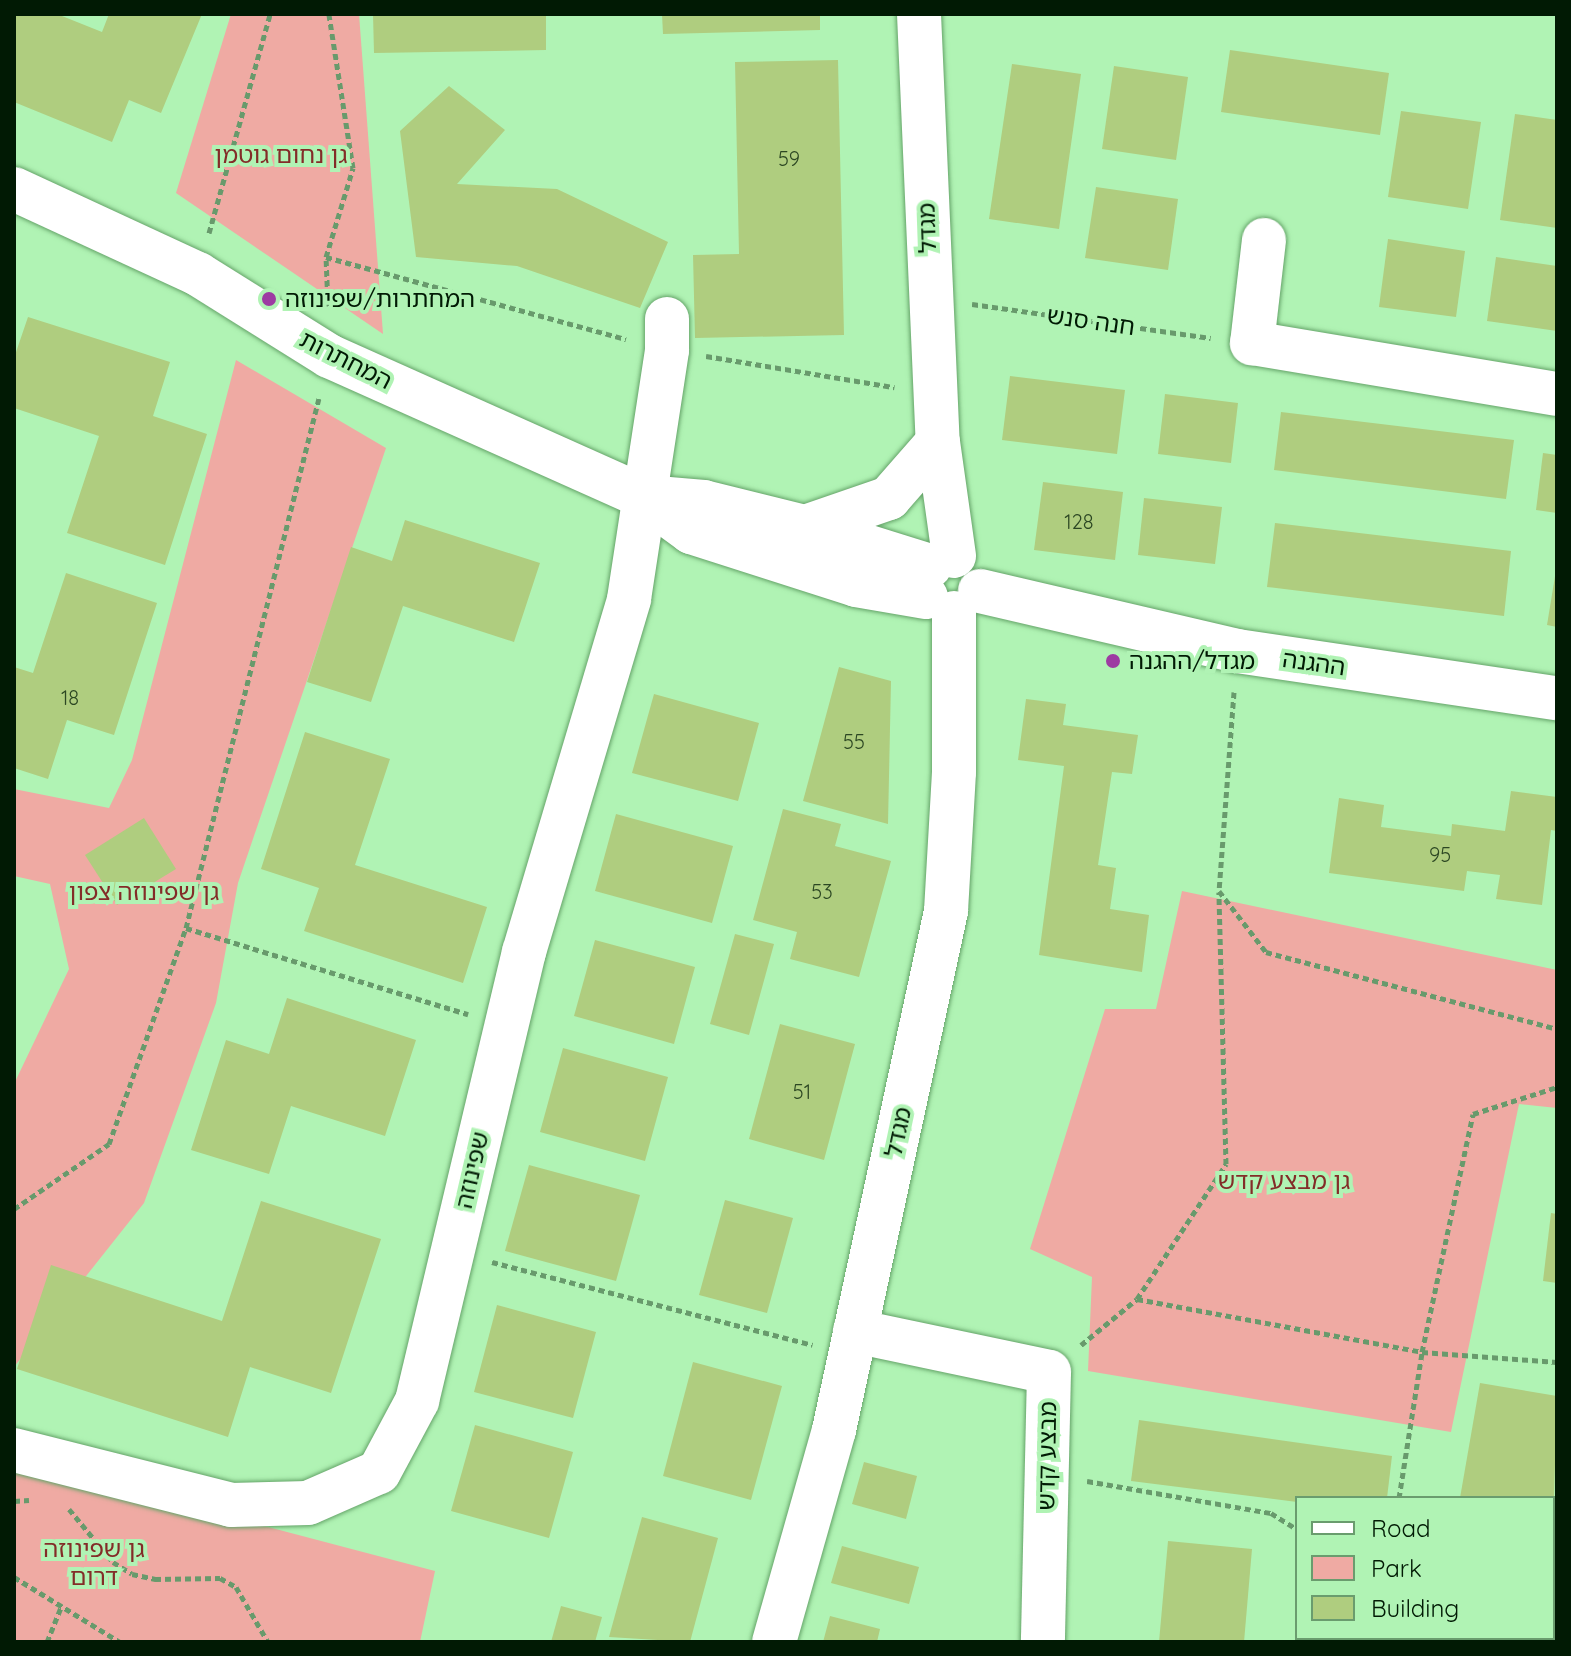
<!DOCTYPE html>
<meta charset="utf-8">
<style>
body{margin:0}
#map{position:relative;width:1571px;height:1656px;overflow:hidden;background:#b0f3b4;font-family:Quicksand,"Noto Sans Hebrew",sans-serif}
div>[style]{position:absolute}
.green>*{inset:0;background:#efaaa3}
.building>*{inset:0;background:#afcd7f}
.path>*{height:5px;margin-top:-2.5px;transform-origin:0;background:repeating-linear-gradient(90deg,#689a6c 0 6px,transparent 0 10px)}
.roads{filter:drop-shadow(0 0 2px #65a469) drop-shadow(0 0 2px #65a469)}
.minor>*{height:44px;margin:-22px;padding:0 22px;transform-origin:22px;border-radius:22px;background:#fff}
.dots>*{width:22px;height:22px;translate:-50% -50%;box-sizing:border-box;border:4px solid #b0f3b4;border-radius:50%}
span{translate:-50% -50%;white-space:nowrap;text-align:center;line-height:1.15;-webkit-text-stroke:8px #b0f3b4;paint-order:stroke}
.number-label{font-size:20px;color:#2c4723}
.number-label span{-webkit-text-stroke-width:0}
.park-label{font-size:24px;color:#832c28}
.street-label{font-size:24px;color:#011a04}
.poi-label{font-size:24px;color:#011a04}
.left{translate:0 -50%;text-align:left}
.frame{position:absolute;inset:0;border:16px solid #011a04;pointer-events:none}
.legend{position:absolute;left:1295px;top:1496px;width:260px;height:144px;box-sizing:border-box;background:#b0f3b4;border:2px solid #6a9c6e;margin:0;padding:10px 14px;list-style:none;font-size:24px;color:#011a04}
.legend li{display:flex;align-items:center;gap:16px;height:40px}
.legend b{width:40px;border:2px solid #6a9c6e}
</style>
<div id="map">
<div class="green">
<i style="clip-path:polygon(231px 14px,359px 14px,383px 334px,176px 193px)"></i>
<i style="clip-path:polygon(236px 360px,386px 448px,238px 883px,216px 1003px,144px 1203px,14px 1367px,14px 1084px,69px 969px,50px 884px,14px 876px,14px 789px,109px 808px,132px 760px)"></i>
<i style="clip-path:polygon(1182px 891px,1557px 970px,1557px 1108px,1519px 1104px,1451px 1432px,1088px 1371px,1092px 1277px,1030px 1249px,1105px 1009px,1156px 1009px)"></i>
<i style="clip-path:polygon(14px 1460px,435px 1571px,420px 1642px,14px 1642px)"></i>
</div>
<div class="building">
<i style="clip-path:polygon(14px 14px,57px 14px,102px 32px,109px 14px,202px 14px,161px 113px,129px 100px,112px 142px,14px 102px)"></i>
<i style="clip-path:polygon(373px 14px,546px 14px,546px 50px,374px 53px)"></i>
<i style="clip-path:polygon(662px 14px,820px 14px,820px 30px,663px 34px)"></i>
<i style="clip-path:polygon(1230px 50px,1389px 73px,1380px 135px,1221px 112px)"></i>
<i style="clip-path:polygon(838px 60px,844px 335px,695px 338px,693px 255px,739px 254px,735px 62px)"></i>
<i style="clip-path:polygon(1012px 64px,1081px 74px,1059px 229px,989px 219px)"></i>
<i style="clip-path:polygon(1114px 66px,1188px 77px,1176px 160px,1102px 149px)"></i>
<i style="clip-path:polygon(449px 86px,505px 130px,457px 184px,557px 189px,668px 242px,640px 308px,517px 266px,416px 257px,400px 131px)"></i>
<i style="clip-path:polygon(1401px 111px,1481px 122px,1468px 209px,1388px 197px)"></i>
<i style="clip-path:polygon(1515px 114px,1557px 120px,1557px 228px,1500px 220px)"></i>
<i style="clip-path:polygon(1096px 187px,1178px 199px,1168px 270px,1085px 258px)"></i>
<i style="clip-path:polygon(1388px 239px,1465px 251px,1456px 317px,1379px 307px)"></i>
<i style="clip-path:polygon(1496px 257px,1557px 266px,1557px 331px,1487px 321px)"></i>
<i style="clip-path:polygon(28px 317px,170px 362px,153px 416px,207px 434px,165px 565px,67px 533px,99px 436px,14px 408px,14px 358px)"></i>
<i style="clip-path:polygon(1010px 376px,1125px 390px,1117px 454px,1002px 440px)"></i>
<i style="clip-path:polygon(1165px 394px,1238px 403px,1231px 463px,1158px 454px)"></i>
<i style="clip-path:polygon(1281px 412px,1514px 440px,1506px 499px,1274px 470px)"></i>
<i style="clip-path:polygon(1543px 453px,1557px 455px,1557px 513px,1536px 510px)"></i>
<i style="clip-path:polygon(1043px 482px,1123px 492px,1115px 560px,1034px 550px)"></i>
<i style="clip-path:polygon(1144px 498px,1222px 507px,1215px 564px,1138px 555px)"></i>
<i style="clip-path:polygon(405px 520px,540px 563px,514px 642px,403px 606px,371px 702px,307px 682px,351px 547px,392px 561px)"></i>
<i style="clip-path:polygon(1275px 523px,1511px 551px,1504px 616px,1267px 587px)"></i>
<i style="clip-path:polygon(1557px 564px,1557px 627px,1547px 625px)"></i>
<i style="clip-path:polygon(66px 573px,157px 603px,114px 735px,67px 720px,48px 779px,14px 768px,14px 667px,33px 673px)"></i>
<i style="clip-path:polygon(839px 667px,891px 681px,888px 824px,803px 801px)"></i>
<i style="clip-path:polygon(654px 694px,759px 723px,738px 801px,632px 773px)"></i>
<i style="clip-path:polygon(1026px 699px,1066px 704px,1063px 725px,1138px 735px,1132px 774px,1112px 772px,1098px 865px,1116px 868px,1110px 909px,1149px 915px,1142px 972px,1039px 955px,1064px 766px,1018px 760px)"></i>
<i style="clip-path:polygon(305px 732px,390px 759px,355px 865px,487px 907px,463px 983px,304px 931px,319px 888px,261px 869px)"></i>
<i style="clip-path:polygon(1511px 791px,1557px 797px,1557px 831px,1551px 830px,1542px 905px,1496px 899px,1500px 875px,1467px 871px,1464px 891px,1329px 873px,1339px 798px,1384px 805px,1381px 827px,1451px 836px,1452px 824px,1505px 831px)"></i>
<i style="clip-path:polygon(783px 809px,841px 824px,835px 846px,891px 861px,859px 977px,790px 959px,797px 932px,753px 920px)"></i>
<i style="clip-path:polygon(616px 814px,733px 846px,712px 923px,595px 891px)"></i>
<i style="clip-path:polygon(144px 818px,176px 869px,117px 905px,85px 855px)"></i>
<i style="clip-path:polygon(735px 934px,774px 944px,749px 1035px,710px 1024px)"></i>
<i style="clip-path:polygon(595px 940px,695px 967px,674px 1044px,574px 1016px)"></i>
<i style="clip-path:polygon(287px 998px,416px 1040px,385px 1136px,291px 1106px,269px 1174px,191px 1150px,226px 1040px,269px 1054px)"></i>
<i style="clip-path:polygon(780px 1024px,855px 1044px,824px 1160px,749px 1139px)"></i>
<i style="clip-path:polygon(563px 1048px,668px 1077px,645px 1161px,540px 1132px)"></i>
<i style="clip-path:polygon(529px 1165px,640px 1195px,616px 1281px,505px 1251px)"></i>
<i style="clip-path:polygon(725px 1200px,793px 1218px,767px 1313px,699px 1295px)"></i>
<i style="clip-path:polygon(261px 1201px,381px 1239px,331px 1393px,250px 1367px,228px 1437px,17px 1369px,51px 1265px,222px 1321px)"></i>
<i style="clip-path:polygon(1551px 1213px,1557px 1214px,1557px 1283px,1543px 1281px)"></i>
<i style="clip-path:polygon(497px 1305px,596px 1332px,573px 1418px,474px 1392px)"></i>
<i style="clip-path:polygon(693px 1362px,782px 1386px,751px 1500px,663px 1476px)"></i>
<i style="clip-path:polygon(1480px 1383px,1557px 1396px,1554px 1498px,1460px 1498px)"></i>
<i style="clip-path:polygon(1139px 1420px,1392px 1456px,1387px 1498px,1297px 1502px,1131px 1481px)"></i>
<i style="clip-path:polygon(475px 1425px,573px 1452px,549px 1538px,451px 1511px)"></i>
<i style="clip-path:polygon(864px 1462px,917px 1476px,906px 1519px,852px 1504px)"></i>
<i style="clip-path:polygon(642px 1517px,718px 1538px,690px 1642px,609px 1637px)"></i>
<i style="clip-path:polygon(1168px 1541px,1252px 1549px,1244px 1642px,1159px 1642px)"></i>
<i style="clip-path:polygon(842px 1546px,919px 1567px,909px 1604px,831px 1583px)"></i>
<i style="clip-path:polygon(561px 1606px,602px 1617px,595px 1642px,551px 1642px)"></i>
<i style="clip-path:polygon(830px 1616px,880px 1629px,877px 1642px,823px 1642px)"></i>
<i style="clip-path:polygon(1436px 1638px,1530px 1638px,1435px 1642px)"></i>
</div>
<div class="path">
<i style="left:209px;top:233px;width:227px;rotate:-74.4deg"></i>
<i style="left:326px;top:257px;width:311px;rotate:15.3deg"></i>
<i style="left:972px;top:304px;width:241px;rotate:8.1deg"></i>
<i style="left:328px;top:306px;width:49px;rotate:-92.3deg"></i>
<i style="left:326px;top:257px;width:93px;rotate:-73.1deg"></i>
<i style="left:353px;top:168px;width:156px;rotate:-98.9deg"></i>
<i style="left:706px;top:356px;width:191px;rotate:9.4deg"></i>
<i style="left:1234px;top:692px;width:200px;rotate:94.3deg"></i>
<i style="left:1219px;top:891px;width:77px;rotate:52.4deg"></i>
<i style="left:1266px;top:952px;width:301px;rotate:14.8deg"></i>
<i style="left:186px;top:928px;width:295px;rotate:17deg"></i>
<i style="left:14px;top:1209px;width:115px;rotate:-34.4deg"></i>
<i style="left:109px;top:1144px;width:229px;rotate:-70.4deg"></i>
<i style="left:186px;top:928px;width:546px;rotate:-75.91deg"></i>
<i style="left:492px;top:1262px;width:331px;rotate:14.5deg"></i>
<i style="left:1137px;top:1299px;width:290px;rotate:10.5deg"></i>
<i style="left:1422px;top:1352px;width:135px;rotate:4.2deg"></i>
<i style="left:1081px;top:1345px;width:72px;rotate:-39.4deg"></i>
<i style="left:1137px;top:1299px;width:162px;rotate:-56.6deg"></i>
<i style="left:1226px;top:1164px;width:272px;rotate:-91.5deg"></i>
<i style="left:1087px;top:1481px;width:187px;rotate:9.9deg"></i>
<i style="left:1271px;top:1513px;width:31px;rotate:32deg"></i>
<i style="left:1399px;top:1498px;width:148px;rotate:-81deg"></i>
<i style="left:1422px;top:1352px;width:243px;rotate:-77.9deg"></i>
<i style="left:1473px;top:1114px;width:88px;rotate:-17.8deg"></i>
<i style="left:14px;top:1501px;width:15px;rotate:-4deg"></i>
<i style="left:69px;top:1509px;width:69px;rotate:50.3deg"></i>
<i style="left:113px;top:1562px;width:22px;rotate:32deg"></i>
<i style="left:132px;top:1574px;width:24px;rotate:12deg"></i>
<i style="left:155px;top:1579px;width:65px;rotate:-0.9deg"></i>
<i style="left:220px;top:1578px;width:18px;rotate:29deg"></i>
<i style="left:236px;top:1587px;width:64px;rotate:59.8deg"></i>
<i style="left:14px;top:1577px;width:124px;rotate:31.5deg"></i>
<i style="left:47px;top:1642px;width:38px;rotate:-68deg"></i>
<i style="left:1324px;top:1642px;width:4px;rotate:-76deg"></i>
</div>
<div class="roads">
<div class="minor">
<i style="left:919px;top:14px;width:428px;rotate:87.5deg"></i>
<i style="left:938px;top:442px;width:115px;rotate:82deg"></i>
<i style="left:14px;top:189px;width:203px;rotate:24.8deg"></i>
<i style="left:198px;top:274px;width:155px;rotate:32deg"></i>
<i style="left:329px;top:356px;width:343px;rotate:24.1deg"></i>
<i style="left:642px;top:496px;width:61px;rotate:36.3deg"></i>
<i style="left:691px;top:532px;width:173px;rotate:17.8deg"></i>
<i style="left:856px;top:585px;width:71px;rotate:9.7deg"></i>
<i style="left:1264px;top:240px;width:104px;rotate:96.6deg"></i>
<i style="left:1252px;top:343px;width:309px;rotate:9.5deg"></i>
<i style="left:645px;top:497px;width:59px;rotate:4.8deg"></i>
<i style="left:704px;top:502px;width:104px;rotate:13.9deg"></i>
<i style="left:805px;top:527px;width:131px;rotate:17.3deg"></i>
<i style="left:805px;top:527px;width:89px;rotate:-19deg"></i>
<i style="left:889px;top:498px;width:74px;rotate:-48.8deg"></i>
<i style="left:980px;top:591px;width:264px;rotate:13.1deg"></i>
<i style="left:1237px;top:651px;width:323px;rotate:8.4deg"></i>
<i style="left:855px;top:1331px;width:198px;rotate:11.9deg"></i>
<i style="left:1049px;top:1372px;width:270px;rotate:91.3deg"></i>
<i style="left:14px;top:1450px;width:224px;rotate:14.2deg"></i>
<i style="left:231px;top:1505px;width:77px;rotate:-1.5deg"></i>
<i style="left:308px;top:1503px;width:77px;rotate:-23.6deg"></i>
<i style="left:379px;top:1472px;width:81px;rotate:-61.8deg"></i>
<i style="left:417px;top:1401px;width:462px;rotate:-76.6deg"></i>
<i style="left:524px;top:952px;width:368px;rotate:-73.4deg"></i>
<i style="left:629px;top:599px;width:252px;rotate:-81.3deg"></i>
<i style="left:667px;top:350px;width:31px;rotate:-90deg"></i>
<i style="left:774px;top:1642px;width:220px;rotate:-74.2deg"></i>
<i style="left:834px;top:1430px;width:531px;rotate:-77.82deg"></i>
<i style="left:946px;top:911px;width:139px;rotate:-86.7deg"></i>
<i style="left:954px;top:772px;width:159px;rotate:-90deg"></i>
</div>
</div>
<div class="dots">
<i style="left:269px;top:299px;background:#9d3ba2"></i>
<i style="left:1113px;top:661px;background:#9d3ba2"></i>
</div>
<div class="number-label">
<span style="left:789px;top:158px">59</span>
<span style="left:1079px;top:521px">128</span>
<span style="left:70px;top:697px">18</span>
<span style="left:854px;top:741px">55</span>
<span style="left:1440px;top:854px">95</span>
<span style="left:822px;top:891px">53</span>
<span style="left:802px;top:1091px">51</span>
</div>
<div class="park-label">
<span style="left:281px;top:155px">גן נחום גוטמן</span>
<span style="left:144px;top:892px">גן שפינוזה צפון</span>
<span style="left:1284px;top:1181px">גן מבצע קדש</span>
<span style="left:94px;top:1563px">גן שפינוזה<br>דרום</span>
</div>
<div class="street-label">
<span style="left:927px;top:228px;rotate:-92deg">מגדל</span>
<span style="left:1091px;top:321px;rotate:8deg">חנה סנש</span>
<span style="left:346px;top:360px;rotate:27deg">המחתרות</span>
<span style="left:1314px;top:663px;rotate:8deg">ההגנה</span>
<span style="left:898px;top:1132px;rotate:-78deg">מגדל</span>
<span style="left:472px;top:1170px;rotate:-77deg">שפינוזה</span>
<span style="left:1047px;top:1456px;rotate:-89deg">מבצע קדש</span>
</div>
<div class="poi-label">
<span class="left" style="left:285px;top:299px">המחתרות/שפינוזה</span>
<span class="left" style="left:1129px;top:661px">מגדל/ההגנה</span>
</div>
<div class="frame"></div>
<ul class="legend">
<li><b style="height:10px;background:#fff"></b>Road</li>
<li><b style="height:22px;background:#efaaa3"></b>Park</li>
<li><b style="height:22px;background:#afcd7f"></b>Building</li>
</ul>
</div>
